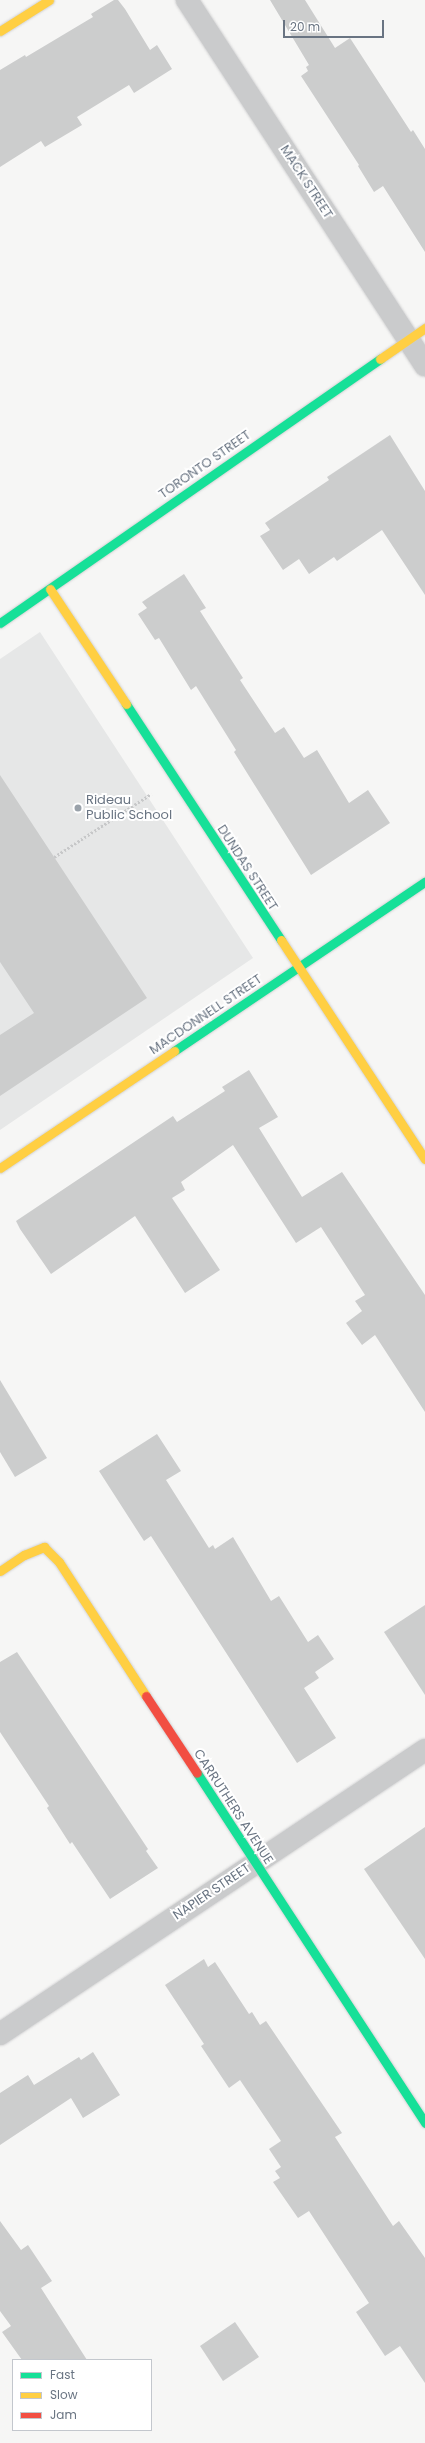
<!DOCTYPE html>
<style>
body{margin:0}
#map{position:relative;width:425px;height:2443px;overflow:hidden;background:#f6f6f5;font-family:Poppins,sans-serif}
div>[style]{position:absolute}
.built>*{inset:0;background:#e6e7e7}
.building>*{inset:0;background:#cccdcd}
.path>*{height:2.5px;margin-top:-1.25px;transform-origin:0;background:repeating-linear-gradient(90deg,#c7c8c9 0 2px,transparent 0 4px)}
.roads{filter:drop-shadow(0 0 1px #d2d2d3) drop-shadow(0 0 1px #d2d2d3)}
.street>*{height:22px;margin:-11px;padding:0 11px;transform-origin:11px;border-radius:11px;background:#cacbcc}
.fast>*{height:9px;margin:-4.5px;padding:0 4.5px;transform-origin:4.5px;border-radius:4.5px;background:#16e098}
.slow>*{height:9px;margin:-4.5px;padding:0 4.5px;transform-origin:4.5px;border-radius:4.5px;background:#ffcf43}
.jam>*{height:9px;margin:-4.5px;padding:0 4.5px;transform-origin:4.5px;border-radius:4.5px;background:#f24e42}
.dots>*{width:11px;height:11px;translate:-50% -50%;box-sizing:border-box;border:2px solid #fff;border-radius:50%}
span{translate:-50% -50%;white-space:nowrap;text-align:center;line-height:1.15;-webkit-text-stroke:4px #fff;paint-order:stroke}
.street-label{font-size:13px;color:#697482}
.poi-label{font-size:13px;color:#697482}
.left{translate:0 -50%;text-align:left}
.legend{position:absolute;left:12px;top:2359px;width:140px;height:72px;box-sizing:border-box;background:#fff;border:1px solid #c3c7cd;margin:0;padding:5px 7px;list-style:none;font-size:12px;color:#697482}
.legend li{display:flex;align-items:center;gap:8px;height:20px}
.legend b{width:20px;border:1px solid #c3c7cd}
.scale{position:absolute;left:283px;top:20px;width:101px;height:18px;box-sizing:border-box;border:2px solid #697482;border-top:0;padding-left:5px;font-size:12px;line-height:14px;white-space:nowrap;color:#697482;-webkit-text-stroke:3px #fff;paint-order:stroke}
</style>
<div id="map">
<div class="built">
<i style="clip-path:polygon(40px 632px,253px 958px,0 1130px,0 659px)"></i>
</div>
<div class="building">
<i style="clip-path:polygon(114px 0,118px 0,125px 9px,150px 50px,157px 45px,172px 69px,134px 93px,129px 85px,77px 117px,82px 125px,45px 147px,41px 141px,0 167px,0 70px,25px 55px,26px 57px,93px 17px,91px 14px)"></i>
<i style="clip-path:polygon(270px 0,305px 0,335px 48px,350px 38px,411px 132px,413px 130px,425px 149px,425px 252px,383px 186px,374px 192px,358px 166px,359px 165px,301px 76px,308px 71px,306px 67px,309px 65px)"></i>
<i style="clip-path:polygon(390px 435px,425px 491px,425px 595px,382px 530px,337px 561px,334px 557px,309px 574px,299px 559px,283px 570px,260px 536px,270px 530px,265px 523px,329px 480px,327px 477px)"></i>
<i style="clip-path:polygon(184px 574px,206px 608px,200px 611px,243px 678px,240px 680px,275px 733px,284px 727px,304px 758px,317px 750px,349px 803px,368px 790px,390px 823px,311px 875px,234px 752px,236px 750px,196px 686px,191px 690px,159px 638px,155px 640px,138px 614px,147px 608px,142px 602px)"></i>
<i style="clip-path:polygon(0 775px,147px 998px,0 1096px,0 1035px,34px 1013px,0 962px)"></i>
<i style="clip-path:polygon(249px 1070px,278px 1117px,259px 1128px,302px 1197px,342px 1172px,425px 1295px,425px 1412px,375px 1335px,362px 1345px,346px 1323px,362px 1311px,355px 1301px,365px 1295px,321px 1227px,296px 1243px,233px 1145px,181px 1182px,185px 1190px,172px 1198px,220px 1270px,185px 1293px,135px 1216px,51px 1274px,20px 1229px,16px 1221px,173px 1116px,177px 1122px,225px 1091px,222px 1087px)"></i>
<i style="clip-path:polygon(0 1380px,47px 1458px,15px 1477px,0 1452px)"></i>
<i style="clip-path:polygon(157px 1434px,181px 1471px,166px 1480px,209px 1548px,213px 1545px,215px 1549px,233px 1537px,271px 1601px,279px 1596px,308px 1642px,318px 1635px,334px 1659px,315px 1672px,319px 1678px,304px 1688px,336px 1738px,297px 1763px,151px 1536px,144px 1541px,99px 1471px)"></i>
<i style="clip-path:polygon(425px 1605px,425px 1695px,384px 1632px)"></i>
<i style="clip-path:polygon(17px 1652px,148px 1849px,146px 1851px,158px 1868px,110px 1899px,72px 1842px,70px 1844px,47px 1808px,49px 1806px,0 1732px,0 1662px)"></i>
<i style="clip-path:polygon(425px 1827px,425px 1959px,364px 1869px)"></i>
<i style="clip-path:polygon(204px 1959px,208px 1967px,215px 1962px,249px 2014px,252px 2012px,260px 2025px,266px 2021px,342px 2133px,335px 2137px,393px 2226px,399px 2221px,425px 2258px,425px 2383px,400px 2346px,385px 2356px,356px 2312px,369px 2303px,309px 2211px,298px 2218px,273px 2182px,280px 2178px,275px 2171px,281px 2167px,269px 2149px,281px 2141px,240px 2080px,229px 2088px,201px 2046px,204px 2044px,165px 1985px)"></i>
<i style="clip-path:polygon(93px 2052px,120px 2095px,83px 2118px,71px 2098px,0 2145px,0 2093px,28px 2075px,34px 2085px,79px 2057px,81px 2060px)"></i>
<i style="clip-path:polygon(0 2221px,21px 2250px,28px 2245px,52px 2281px,41px 2288px,87px 2360px,22px 2360px,2px 2332px,11px 2326px,0 2311px)"></i>
<i style="clip-path:polygon(235px 2322px,259px 2357px,223px 2381px,200px 2346px)"></i>
</div>
<div class="path">
<i style="left:54px;top:857px;width:116px;rotate:-33deg"></i>
</div>
<div class="roads">
<div class="street">
<i style="left:187px;top:0;width:436px;rotate:56.9deg"></i>
<i style="left:0;top:2034px;width:511px;rotate:-33.75deg"></i>
</div>
<div class="fast">
<i style="left:0;top:623px;width:463px;rotate:-34.8deg"></i>
<i style="left:126px;top:704px;width:282px;rotate:56.7deg"></i>
<i style="left:174px;top:1051px;width:303px;rotate:-34deg"></i>
<i style="left:197px;top:1773px;width:418px;rotate:56.9deg"></i>
</div>
<div class="slow">
<i style="left:0;top:31px;width:58px;rotate:-32.3deg"></i>
<i style="left:380px;top:359px;width:55px;rotate:-34.6deg"></i>
<i style="left:50px;top:589px;width:138px;rotate:56.5deg"></i>
<i style="left:281px;top:940px;width:262px;rotate:56.7deg"></i>
<i style="left:0;top:1168px;width:210px;rotate:-33.9deg"></i>
<i style="left:0;top:1571px;width:29px;rotate:-34deg"></i>
<i style="left:24px;top:1555px;width:22px;rotate:-22deg"></i>
<i style="left:44px;top:1547px;width:21px;rotate:45deg"></i>
<i style="left:59px;top:1562px;width:160px;rotate:57deg"></i>
</div>
<div class="jam">
<i style="left:146px;top:1696px;width:92px;rotate:56.5deg"></i>
</div>
</div>
<div class="dots">
<i style="left:78px;top:808px;background:#9aa2aa"></i>
</div>
<div class="street-label">
<span style="left:306px;top:182px;rotate:57deg">MACK STREET</span>
<span style="left:205px;top:465px;rotate:-35deg">TORONTO STREET</span>
<span style="left:247px;top:868px;rotate:57deg">DUNDAS STREET</span>
<span style="left:206px;top:1015px;rotate:-34deg">MACDONNELL STREET</span>
<span style="left:233px;top:1807px;rotate:57deg">CARRUTHERS AVENUE</span>
<span style="left:212px;top:1892px;rotate:-34deg">NAPIER STREET</span>
</div>
<div class="poi-label">
<span class="left" style="left:86px;top:808px">Rideau<br>Public School</span>
</div>
<ul class="legend">
<li><b style="height:5px;background:#16e098"></b>Fast</li>
<li><b style="height:5px;background:#ffcf43"></b>Slow</li>
<li><b style="height:5px;background:#f24e42"></b>Jam</li>
</ul>
<div class="scale">20 m</div>
</div>
